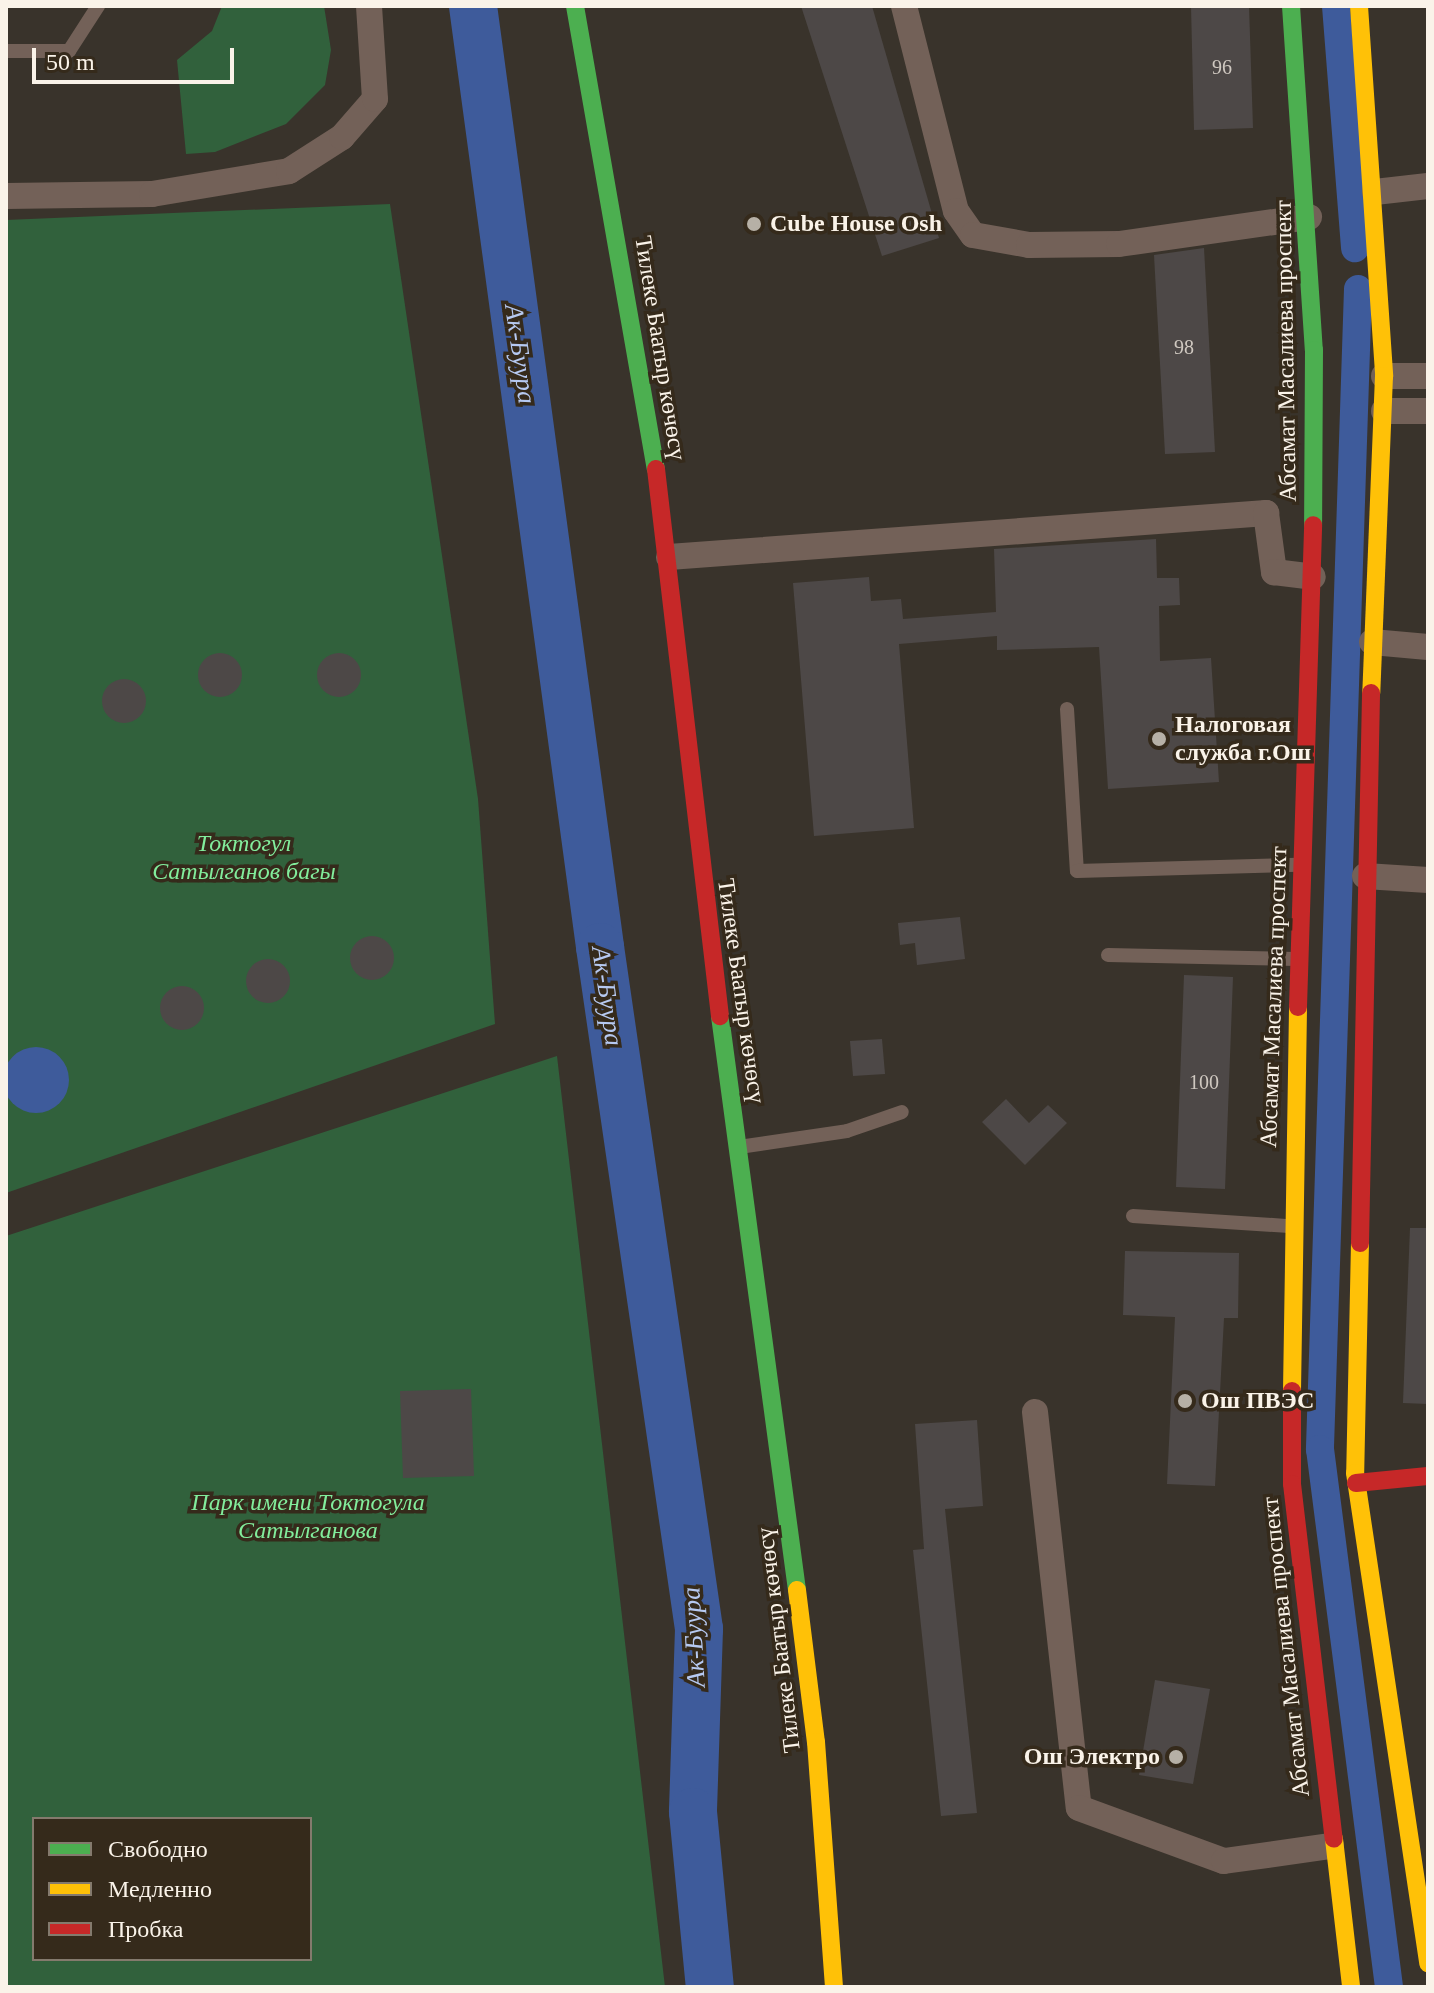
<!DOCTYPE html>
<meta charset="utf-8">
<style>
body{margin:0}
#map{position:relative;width:1434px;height:1993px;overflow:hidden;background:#39332b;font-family:"Times New Roman",serif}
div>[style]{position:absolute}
.green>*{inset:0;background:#31613c}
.water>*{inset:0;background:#3e5b9b}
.round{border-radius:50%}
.canal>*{height:28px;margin:-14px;padding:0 14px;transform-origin:14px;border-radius:14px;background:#3e5b9b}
.river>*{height:48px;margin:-24px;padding:0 24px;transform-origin:24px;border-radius:24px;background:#3e5b9b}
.building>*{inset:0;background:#4d4847}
.lane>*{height:14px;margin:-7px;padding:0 7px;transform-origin:7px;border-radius:7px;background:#736158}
.street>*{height:26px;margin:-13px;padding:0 13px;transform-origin:13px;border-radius:13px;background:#736158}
.fast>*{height:18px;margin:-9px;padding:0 9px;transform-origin:9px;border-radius:9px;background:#4caf50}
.slow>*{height:18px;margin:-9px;padding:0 9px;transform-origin:9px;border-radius:9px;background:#ffc107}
.jam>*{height:18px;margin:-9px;padding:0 9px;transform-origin:9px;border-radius:9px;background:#c62828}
.dots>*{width:22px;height:22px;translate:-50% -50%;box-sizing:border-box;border:4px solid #352a1b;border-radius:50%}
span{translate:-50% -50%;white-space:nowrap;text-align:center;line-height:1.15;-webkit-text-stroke:7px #352a1b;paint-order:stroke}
.number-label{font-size:20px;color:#cfc8c0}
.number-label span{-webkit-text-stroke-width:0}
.poi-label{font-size:24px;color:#faf3e9;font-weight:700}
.left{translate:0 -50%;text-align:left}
.right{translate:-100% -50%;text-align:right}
.street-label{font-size:24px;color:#faf3e9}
.park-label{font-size:24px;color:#82ed9c;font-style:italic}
.water-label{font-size:26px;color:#b6c9f1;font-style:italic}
.frame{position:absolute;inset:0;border:8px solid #faf3e9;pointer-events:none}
.legend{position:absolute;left:32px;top:1817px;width:280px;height:144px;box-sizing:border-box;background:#352a1b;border:2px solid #847a6d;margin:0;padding:10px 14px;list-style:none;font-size:24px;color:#faf3e9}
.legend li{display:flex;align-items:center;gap:16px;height:40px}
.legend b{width:40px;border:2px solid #847a6d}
.scale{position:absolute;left:32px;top:48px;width:202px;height:36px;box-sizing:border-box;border:4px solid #faf3e9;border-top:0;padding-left:10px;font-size:24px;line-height:28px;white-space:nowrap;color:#faf3e9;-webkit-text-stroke:6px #352a1b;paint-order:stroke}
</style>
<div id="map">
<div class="green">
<i style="clip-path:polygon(222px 6px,324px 6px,331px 50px,325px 85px,286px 124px,215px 152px,186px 154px,177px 60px,212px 31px)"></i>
<i style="clip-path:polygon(390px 204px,478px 799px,495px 1024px,6px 1193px,6px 220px)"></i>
<i style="clip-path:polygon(evenodd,557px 1056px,665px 1987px,6px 1987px,6px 1236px,557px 1056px,34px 1819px,310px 1819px,310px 1959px,34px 1959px,34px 1819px)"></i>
</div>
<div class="water">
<i class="round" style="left:3px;top:1047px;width:66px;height:66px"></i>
</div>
<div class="canal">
<i style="left:1336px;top:6px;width:243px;rotate:85.5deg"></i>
<i style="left:1358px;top:289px;width:1161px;rotate:91.88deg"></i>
<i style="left:1320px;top:1449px;width:542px;rotate:82.69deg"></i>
</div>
<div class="river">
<i style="left:473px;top:6px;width:950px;rotate:82.31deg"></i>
<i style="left:600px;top:947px;width:689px;rotate:81.74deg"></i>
<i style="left:699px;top:1629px;width:183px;rotate:91.9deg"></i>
<i style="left:693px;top:1812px;width:176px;rotate:84.5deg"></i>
</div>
<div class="building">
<i style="clip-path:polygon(801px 6px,872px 6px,939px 238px,882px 256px)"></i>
<i style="clip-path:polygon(1191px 6px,1249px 6px,1253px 128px,1194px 130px)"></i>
<i style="clip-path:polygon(1204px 248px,1215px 452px,1165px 454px,1154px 255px)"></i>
<i style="clip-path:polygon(1156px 539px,1157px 578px,1179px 578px,1180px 605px,1159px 606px,1160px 661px,1211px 658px,1219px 782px,1108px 789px,1099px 647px,997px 650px,997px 636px,899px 644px,914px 828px,814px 836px,793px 583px,869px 577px,871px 601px,901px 599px,903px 619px,996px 612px,994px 549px)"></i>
<i class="round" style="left:198px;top:653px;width:44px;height:44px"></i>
<i class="round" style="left:317px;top:653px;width:44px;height:44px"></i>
<i class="round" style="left:102px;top:679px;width:44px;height:44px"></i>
<i style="clip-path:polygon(960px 917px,965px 959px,917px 965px,915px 943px,900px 945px,898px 923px)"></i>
<i class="round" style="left:350px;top:936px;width:44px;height:44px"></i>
<i class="round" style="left:246px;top:959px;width:44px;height:44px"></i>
<i style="clip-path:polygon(1184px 975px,1233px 977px,1225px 1189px,1176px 1187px)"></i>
<i class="round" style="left:160px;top:986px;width:44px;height:44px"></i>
<i style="clip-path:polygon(882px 1039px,885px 1074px,853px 1076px,850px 1041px)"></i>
<i style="clip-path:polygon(1006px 1099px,1029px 1123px,1048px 1105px,1067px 1123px,1025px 1165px,982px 1122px)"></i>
<i style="clip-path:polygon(1410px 1228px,1428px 1228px,1428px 1404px,1403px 1403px)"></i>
<i style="clip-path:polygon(1125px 1251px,1239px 1253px,1238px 1318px,1224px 1318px,1215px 1486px,1167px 1484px,1175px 1317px,1123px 1315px)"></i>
<i style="clip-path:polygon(471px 1389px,474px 1476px,403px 1478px,400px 1391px)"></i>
<i style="clip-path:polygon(977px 1420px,983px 1506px,945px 1509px,977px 1813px,941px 1816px,913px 1550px,924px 1549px,915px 1424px)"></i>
<i style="clip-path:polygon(1155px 1680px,1210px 1689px,1193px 1784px,1139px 1775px)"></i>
</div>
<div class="lane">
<i style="left:6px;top:51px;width:63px"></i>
<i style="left:69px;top:51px;width:54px;rotate:-57.2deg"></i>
<i style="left:1067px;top:709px;width:162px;rotate:86.5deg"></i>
<i style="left:1077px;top:871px;width:221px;rotate:-1.6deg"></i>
<i style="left:1108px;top:955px;width:189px;rotate:1.2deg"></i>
<i style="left:739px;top:1147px;width:109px;rotate:-8.4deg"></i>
<i style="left:847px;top:1131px;width:58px;rotate:-19.1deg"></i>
<i style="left:1133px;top:1216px;width:153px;rotate:3.7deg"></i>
</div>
<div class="street">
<i style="left:904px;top:6px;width:211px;rotate:75.8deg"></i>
<i style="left:956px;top:211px;width:29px;rotate:55deg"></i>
<i style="left:973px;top:235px;width:57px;rotate:10.1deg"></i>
<i style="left:1029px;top:245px;width:90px;rotate:-0.6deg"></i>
<i style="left:1119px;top:244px;width:192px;rotate:-8.1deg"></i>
<i style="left:1375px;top:192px;width:53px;rotate:-6.5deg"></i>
<i style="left:6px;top:196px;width:146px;rotate:-0.8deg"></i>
<i style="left:152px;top:194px;width:139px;rotate:-9.5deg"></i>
<i style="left:289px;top:171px;width:63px;rotate:-32.7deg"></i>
<i style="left:342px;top:137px;width:50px;rotate:-49deg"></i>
<i style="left:375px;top:99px;width:93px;rotate:-93.7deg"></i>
<i style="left:1384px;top:376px;width:44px"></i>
<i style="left:1384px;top:411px;width:44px"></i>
<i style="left:669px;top:557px;width:599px;rotate:-4.22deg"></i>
<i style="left:1266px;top:513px;width:60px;rotate:82.3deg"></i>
<i style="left:1274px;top:572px;width:39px;rotate:7deg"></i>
<i style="left:1372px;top:642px;width:56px;rotate:5.1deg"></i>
<i style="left:1365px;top:876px;width:63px;rotate:3.6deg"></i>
<i style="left:1035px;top:1412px;width:398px;rotate:83.7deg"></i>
<i style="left:1079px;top:1808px;width:154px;rotate:20.1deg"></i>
<i style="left:1224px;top:1861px;width:108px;rotate:-8deg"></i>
</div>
<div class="fast">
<i style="left:575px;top:6px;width:470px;rotate:80.1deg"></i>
<i style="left:1291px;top:6px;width:345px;rotate:86.2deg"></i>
<i style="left:1314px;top:350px;width:175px;rotate:90.3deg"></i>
<i style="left:720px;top:1016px;width:579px;rotate:82.36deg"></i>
</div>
<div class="slow">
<i style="left:1359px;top:6px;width:371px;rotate:86.1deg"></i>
<i style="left:1384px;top:376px;width:317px;rotate:92.3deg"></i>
<i style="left:1360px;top:1243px;width:230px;rotate:91.2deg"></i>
<i style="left:1355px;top:1473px;width:496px;rotate:81.5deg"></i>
<i style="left:1292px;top:1391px;width:384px;rotate:-89.1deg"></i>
<i style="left:797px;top:1590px;width:153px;rotate:82.9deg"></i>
<i style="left:816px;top:1742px;width:246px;rotate:85.8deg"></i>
<i style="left:1334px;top:1839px;width:149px;rotate:83.4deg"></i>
</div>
<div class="jam">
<i style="left:656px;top:469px;width:551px;rotate:83.33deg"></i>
<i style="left:1298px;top:1007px;width:482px;rotate:-88.2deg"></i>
<i style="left:1360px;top:1243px;width:550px;rotate:-88.85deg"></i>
<i style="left:1292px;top:1391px;width:93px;rotate:90deg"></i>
<i style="left:1292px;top:1484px;width:357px;rotate:83.3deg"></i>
<i style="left:1356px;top:1483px;width:72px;rotate:-5.6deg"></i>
</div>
<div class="dots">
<i style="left:754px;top:224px;background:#b6b0a6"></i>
<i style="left:1159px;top:739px;background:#b6b0a6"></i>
<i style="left:1185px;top:1401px;background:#b6b0a6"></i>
<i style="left:1176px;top:1757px;background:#b6b0a6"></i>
</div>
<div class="number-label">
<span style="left:1222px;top:67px">96</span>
<span style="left:1184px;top:347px">98</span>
<span style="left:1204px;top:1082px">100</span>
</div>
<div class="poi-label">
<span class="left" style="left:770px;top:224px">Cube House Osh</span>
<span class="left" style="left:1175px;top:739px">Налоговая<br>служба г.Ош</span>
<span class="left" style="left:1201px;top:1401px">Ош ПВЭС</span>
<span class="right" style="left:1160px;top:1757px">Ош Электро</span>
</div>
<div class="street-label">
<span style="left:660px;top:348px;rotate:81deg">Тилеке Баатыр көчөсү</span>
<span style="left:1286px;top:351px;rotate:-91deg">Абсамат Масалиева проспект</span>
<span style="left:741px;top:991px;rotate:82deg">Тилеке Баатыр көчөсү</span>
<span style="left:1274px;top:997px;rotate:-88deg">Абсамат Масалиева проспект</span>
<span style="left:779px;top:1640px;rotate:-97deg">Тилеке Баатыр көчөсү</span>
<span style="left:1286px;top:1647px;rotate:-96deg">Абсамат Масалиева проспект</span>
</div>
<div class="park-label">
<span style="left:244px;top:858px">Токтогул<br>Сатылганов багы</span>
<span style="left:308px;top:1517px">Парк имени Токтогула<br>Сатылганова</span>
</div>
<div class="water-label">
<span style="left:520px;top:354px;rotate:82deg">Ак-Буура</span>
<span style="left:607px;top:996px;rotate:82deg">Ак-Буура</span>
<span style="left:694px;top:1637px;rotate:-93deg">Ак-Буура</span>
</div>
<div class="frame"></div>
<ul class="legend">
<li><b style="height:10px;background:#4caf50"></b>Свободно</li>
<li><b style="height:10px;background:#ffc107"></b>Медленно</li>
<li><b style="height:10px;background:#c62828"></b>Пробка</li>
</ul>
<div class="scale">50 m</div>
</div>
